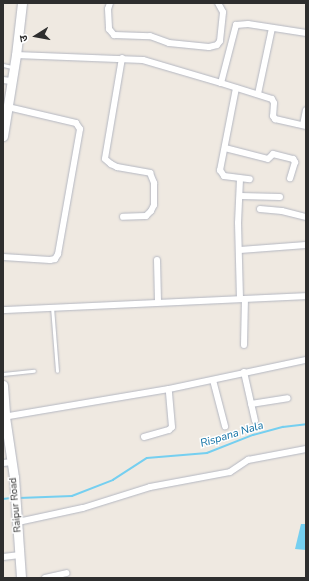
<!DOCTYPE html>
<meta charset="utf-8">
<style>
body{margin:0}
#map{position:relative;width:309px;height:581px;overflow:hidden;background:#efe9e1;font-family:"Nunito Sans","Noto Sans Devanagari",sans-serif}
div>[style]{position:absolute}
.water>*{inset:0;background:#75cff0}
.stream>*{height:1.5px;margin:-0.75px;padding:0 0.75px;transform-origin:0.75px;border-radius:0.75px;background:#75cff0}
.roads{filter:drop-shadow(0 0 1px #b4b7c1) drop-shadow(0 0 1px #b4b7c1)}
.lane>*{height:3px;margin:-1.5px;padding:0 1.5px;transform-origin:1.5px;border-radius:1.5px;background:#fff}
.street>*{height:6px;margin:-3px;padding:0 3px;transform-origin:3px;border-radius:3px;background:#fff}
.secondary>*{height:9px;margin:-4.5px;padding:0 4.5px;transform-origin:4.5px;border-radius:4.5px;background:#fff}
span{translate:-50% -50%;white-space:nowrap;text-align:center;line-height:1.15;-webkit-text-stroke:3px #fff;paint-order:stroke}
.street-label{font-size:10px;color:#2e2e2e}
.water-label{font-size:11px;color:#0d6fa3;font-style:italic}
.frame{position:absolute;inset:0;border:4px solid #2e2e2e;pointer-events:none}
.north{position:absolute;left:16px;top:16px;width:40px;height:40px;-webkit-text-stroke:3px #fff;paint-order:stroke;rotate:259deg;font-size:11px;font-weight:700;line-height:16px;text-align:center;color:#2e2e2e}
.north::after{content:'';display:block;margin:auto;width:14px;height:18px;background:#2e2e2e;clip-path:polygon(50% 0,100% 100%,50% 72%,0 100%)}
</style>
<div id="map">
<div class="water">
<i style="clip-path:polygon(301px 524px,306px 524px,306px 550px,295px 549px)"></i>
</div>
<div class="stream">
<i style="left:19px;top:498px;width:53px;rotate:-2.2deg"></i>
<i style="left:72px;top:496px;width:44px;rotate:-21.3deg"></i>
<i style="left:113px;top:480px;width:40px;rotate:-32.9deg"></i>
<i style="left:147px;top:458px;width:60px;rotate:-4.8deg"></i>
<i style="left:207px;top:453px;width:49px;rotate:-21.4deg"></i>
<i style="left:253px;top:435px;width:31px;rotate:-15deg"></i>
<i style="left:283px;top:427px;width:23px;rotate:-7deg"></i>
<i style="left:3px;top:499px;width:8px;rotate:-7deg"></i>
</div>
<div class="roads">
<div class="lane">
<i style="left:3px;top:65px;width:9px;rotate:13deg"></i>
<i style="left:52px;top:307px;width:64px;rotate:85.5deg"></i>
<i style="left:3px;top:374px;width:31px;rotate:-6deg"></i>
</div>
<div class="street">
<i style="left:110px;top:3px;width:6px;rotate:108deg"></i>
<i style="left:108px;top:9px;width:20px;rotate:87deg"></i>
<i style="left:109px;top:29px;width:8px;rotate:50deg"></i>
<i style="left:114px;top:35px;width:36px;rotate:2deg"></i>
<i style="left:150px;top:36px;width:20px;rotate:20deg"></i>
<i style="left:169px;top:43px;width:40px;rotate:5.7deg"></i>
<i style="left:209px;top:47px;width:8px;rotate:-14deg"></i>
<i style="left:217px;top:45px;width:5px;rotate:-53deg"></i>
<i style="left:220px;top:41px;width:29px;rotate:-84deg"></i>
<i style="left:223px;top:12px;width:10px;rotate:-119deg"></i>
<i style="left:16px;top:55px;width:127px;rotate:2.3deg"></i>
<i style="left:143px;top:60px;width:81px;rotate:16.4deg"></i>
<i style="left:221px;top:83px;width:60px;rotate:-75.5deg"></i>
<i style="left:236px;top:25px;width:12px;rotate:-5deg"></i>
<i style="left:248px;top:24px;width:59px;rotate:8.8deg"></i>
<i style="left:122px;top:58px;width:102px;rotate:99.6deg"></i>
<i style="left:105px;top:159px;width:8px;rotate:40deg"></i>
<i style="left:111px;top:164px;width:7px;rotate:27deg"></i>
<i style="left:117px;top:167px;width:34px;rotate:10deg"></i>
<i style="left:150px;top:173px;width:11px;rotate:68deg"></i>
<i style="left:154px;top:183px;width:22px;rotate:90deg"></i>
<i style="left:154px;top:205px;width:7px;rotate:117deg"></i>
<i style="left:151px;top:211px;width:7px;rotate:135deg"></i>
<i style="left:146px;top:216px;width:23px;rotate:178deg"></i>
<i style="left:3px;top:80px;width:8px;rotate:7deg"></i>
<i style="left:221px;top:83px;width:53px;rotate:17.4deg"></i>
<i style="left:272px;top:99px;width:4px;rotate:63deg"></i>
<i style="left:274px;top:103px;width:13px;rotate:94deg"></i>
<i style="left:273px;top:116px;width:4px;rotate:56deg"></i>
<i style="left:275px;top:119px;width:32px;rotate:13deg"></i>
<i style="left:236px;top:88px;width:84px;rotate:101deg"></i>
<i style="left:220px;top:170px;width:7px;rotate:56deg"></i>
<i style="left:224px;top:176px;width:26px;rotate:7deg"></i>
<i style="left:258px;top:94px;width:67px;rotate:-78deg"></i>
<i style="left:303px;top:125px;width:15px;rotate:-79deg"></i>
<i style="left:225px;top:148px;width:44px;rotate:14.3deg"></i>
<i style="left:268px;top:159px;width:7px;rotate:-45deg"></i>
<i style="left:273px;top:154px;width:21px;rotate:14deg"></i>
<i style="left:293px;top:159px;width:4px;rotate:56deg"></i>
<i style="left:295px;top:162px;width:17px;rotate:107deg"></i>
<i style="left:240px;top:196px;width:40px;rotate:1.4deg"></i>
<i style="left:260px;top:209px;width:22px;rotate:5deg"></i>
<i style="left:282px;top:211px;width:25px;rotate:14deg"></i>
<i style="left:240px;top:250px;width:66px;rotate:-4.3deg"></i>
<i style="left:3px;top:257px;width:47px;rotate:3.7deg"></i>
<i style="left:50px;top:260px;width:5px;rotate:-11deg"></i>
<i style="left:55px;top:259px;width:6px;rotate:-59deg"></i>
<i style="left:58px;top:254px;width:127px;rotate:-80deg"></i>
<i style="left:80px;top:129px;width:7px;rotate:-124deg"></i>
<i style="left:76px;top:123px;width:70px;rotate:-166.8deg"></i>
<i style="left:157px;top:260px;width:42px;rotate:88.6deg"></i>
<i style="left:240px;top:299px;width:76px;rotate:-91.5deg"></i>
<i style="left:238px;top:223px;width:44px;rotate:-87.4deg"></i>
<i style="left:3px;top:310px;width:303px;rotate:-2.6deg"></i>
<i style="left:244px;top:345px;width:46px;rotate:-88.8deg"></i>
<i style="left:244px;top:372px;width:50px;rotate:77.3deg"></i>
<i style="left:213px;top:380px;width:48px;rotate:75.4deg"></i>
<i style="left:251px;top:404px;width:37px;rotate:-9deg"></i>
<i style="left:3px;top:417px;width:168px;rotate:-9.6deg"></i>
<i style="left:169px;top:389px;width:140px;rotate:-12deg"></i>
<i style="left:144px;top:437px;width:26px;rotate:-16deg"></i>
<i style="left:169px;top:430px;width:4px;rotate:-45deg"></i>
<i style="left:172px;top:427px;width:38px;rotate:-95deg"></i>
<i style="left:3px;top:463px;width:9px;rotate:-6deg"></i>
<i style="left:18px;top:522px;width:66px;rotate:-12.2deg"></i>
<i style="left:83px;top:508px;width:70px;rotate:-17.4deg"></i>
<i style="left:150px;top:487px;width:81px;rotate:-10.6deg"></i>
<i style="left:230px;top:472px;width:22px;rotate:-34deg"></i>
<i style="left:248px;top:460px;width:59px;rotate:-10.7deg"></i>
<i style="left:3px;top:557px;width:17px;rotate:-7deg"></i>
<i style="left:45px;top:578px;width:22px;rotate:-13deg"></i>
</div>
<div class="secondary">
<i style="left:3px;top:136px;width:82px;rotate:-80.9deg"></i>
<i style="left:16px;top:55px;width:52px;rotate:-83.4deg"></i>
<i style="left:3px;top:385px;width:32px;rotate:86deg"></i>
<i style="left:5px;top:417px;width:61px;rotate:81.5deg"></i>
<i style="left:14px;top:477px;width:101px;rotate:86deg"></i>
</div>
</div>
<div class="street-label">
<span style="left:16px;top:505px;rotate:-95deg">Raipur Road</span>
</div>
<div class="water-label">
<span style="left:232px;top:435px;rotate:-17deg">Rispana Nala</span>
</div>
<div class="frame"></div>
<div class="north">उ</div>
</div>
